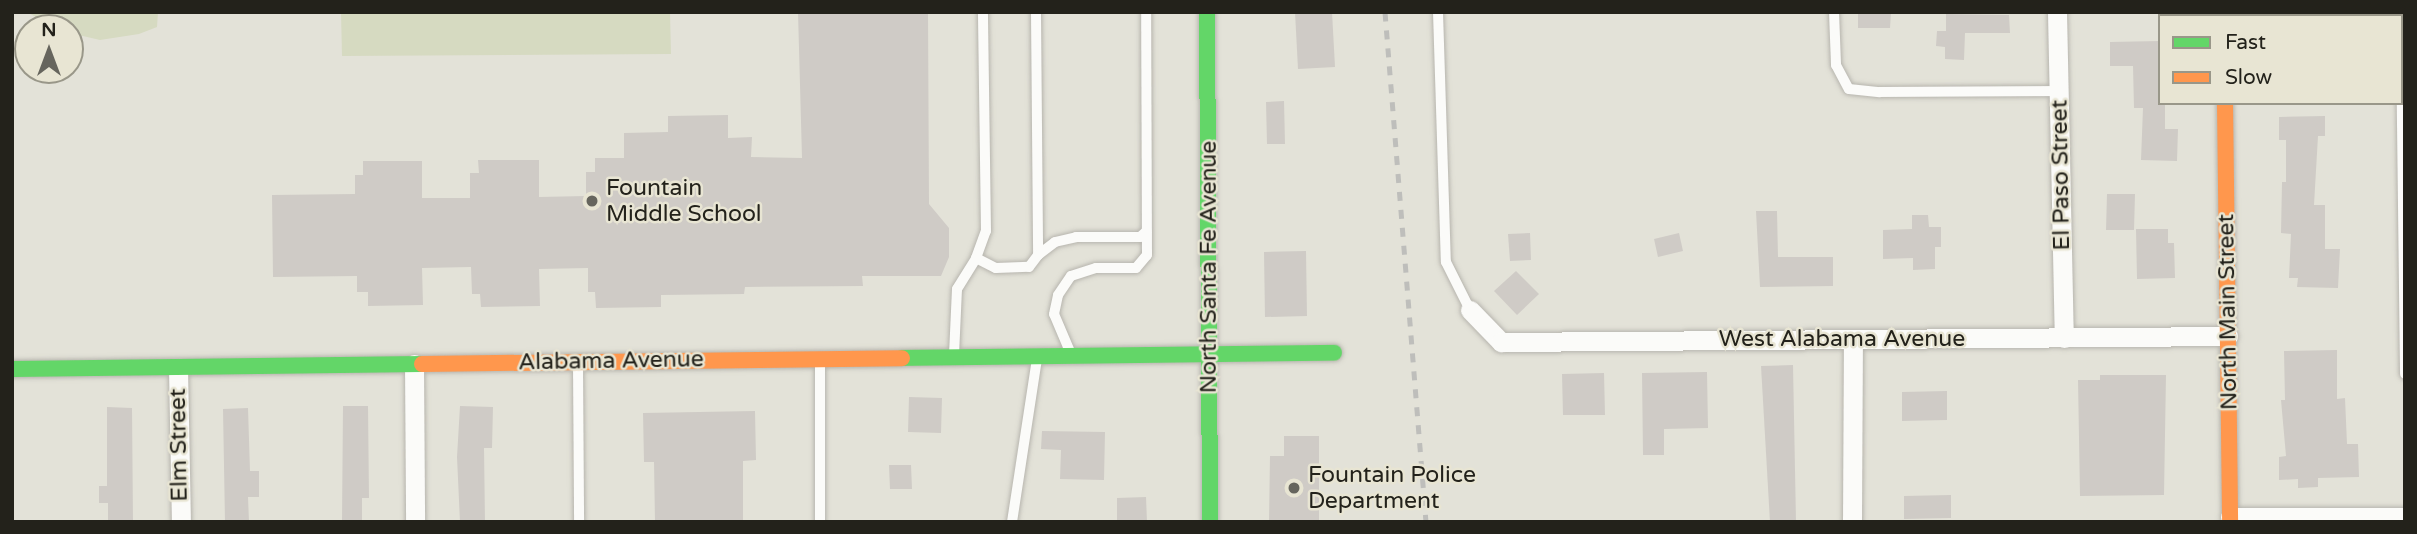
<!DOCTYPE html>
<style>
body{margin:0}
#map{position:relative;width:2417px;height:534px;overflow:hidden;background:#e3e2d8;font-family:"Varela Round",sans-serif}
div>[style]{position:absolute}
.green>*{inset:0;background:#d6dac1}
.building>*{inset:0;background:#cfcbc6}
.roads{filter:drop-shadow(0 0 2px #b7b5ae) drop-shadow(0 0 2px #b7b5ae)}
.lane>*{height:10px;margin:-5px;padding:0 5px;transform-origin:5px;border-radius:5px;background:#fbfbf9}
.street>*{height:19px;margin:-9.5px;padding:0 9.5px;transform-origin:9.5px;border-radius:9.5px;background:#fbfbf9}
.fast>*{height:16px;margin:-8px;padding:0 8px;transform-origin:8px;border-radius:8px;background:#63d668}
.slow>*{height:16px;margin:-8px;padding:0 8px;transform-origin:8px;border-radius:8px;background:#ff974d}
.rail>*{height:5px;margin-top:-2.5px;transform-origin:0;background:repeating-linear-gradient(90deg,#bebebb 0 9px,transparent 0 18px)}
.dots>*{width:19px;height:19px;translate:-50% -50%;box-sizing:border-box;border:4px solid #e8e5d3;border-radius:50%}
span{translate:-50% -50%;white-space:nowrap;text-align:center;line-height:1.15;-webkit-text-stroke:5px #e8e5d3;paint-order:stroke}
.street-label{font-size:23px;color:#23221b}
.poi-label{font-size:23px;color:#23221b}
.left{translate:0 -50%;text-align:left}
.frame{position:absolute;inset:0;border:14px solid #23221b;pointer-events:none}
.legend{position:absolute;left:2158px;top:14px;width:245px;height:91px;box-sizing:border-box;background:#e8e5d3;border:2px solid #999789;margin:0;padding:9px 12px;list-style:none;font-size:21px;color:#23221b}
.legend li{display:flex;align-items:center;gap:14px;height:35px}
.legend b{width:35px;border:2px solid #999789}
.north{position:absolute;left:14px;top:14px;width:70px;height:70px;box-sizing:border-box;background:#e8e5d3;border:2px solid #999789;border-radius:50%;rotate:0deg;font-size:19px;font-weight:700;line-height:28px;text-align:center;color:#23221b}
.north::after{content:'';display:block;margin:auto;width:24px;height:32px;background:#66655d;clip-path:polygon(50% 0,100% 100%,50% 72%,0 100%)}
</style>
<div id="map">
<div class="green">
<i style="clip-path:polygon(27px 12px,158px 12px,157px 27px,139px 34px,100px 40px,70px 33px,70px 28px,55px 28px)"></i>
<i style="clip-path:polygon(341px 12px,670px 12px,671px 54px,342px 56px)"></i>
</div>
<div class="building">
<i style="clip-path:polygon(798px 12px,928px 12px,929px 204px,949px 228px,949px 257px,941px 276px,862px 276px,863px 286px,745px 287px,744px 294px,661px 295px,661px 307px,596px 308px,595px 292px,588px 292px,588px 268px,539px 269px,540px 306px,481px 307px,480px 294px,472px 294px,471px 267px,422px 268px,423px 305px,368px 306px,368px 292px,357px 292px,357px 276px,273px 277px,272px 195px,355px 194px,355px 175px,363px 175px,363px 161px,422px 161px,422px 198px,470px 198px,470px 173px,479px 173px,478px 160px,539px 160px,539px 197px,586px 196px,586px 172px,595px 172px,595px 158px,624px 158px,624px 133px,668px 132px,668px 116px,728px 115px,728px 138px,752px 137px,751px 157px,802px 158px)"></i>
<i style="clip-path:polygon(1295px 12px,1332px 12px,1335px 67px,1298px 69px)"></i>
<i style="clip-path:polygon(1858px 12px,1891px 12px,1890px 28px,1858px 28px)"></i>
<i style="clip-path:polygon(1946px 14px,2009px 15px,2010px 33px,1965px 33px,1964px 60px,1945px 59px,1945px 47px,1936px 46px,1937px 31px,1946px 31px)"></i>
<i style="clip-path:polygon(2160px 41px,2160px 103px,2165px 103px,2165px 129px,2178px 129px,2177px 161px,2141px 160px,2143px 108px,2134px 108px,2133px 66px,2110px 66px,2110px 42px)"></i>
<i style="clip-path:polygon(1284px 101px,1285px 144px,1267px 144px,1266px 102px)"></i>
<i style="clip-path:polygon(2325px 116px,2325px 136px,2318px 136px,2314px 205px,2325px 205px,2325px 249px,2340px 249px,2338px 288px,2297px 287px,2298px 278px,2289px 278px,2291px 234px,2281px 233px,2282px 182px,2286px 182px,2286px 140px,2279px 140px,2279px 117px)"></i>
<i style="clip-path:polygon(2107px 194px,2135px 194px,2134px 230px,2106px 230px)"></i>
<i style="clip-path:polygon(1756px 211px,1777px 211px,1778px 257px,1833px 257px,1833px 286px,1760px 287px)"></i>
<i style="clip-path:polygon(1912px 215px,1928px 215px,1929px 227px,1941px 227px,1941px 247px,1935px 247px,1935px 269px,1913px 270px,1913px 258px,1883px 259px,1883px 230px,1912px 229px)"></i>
<i style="clip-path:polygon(2136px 229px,2168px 229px,2168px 243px,2174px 243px,2175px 278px,2137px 279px)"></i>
<i style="clip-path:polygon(1530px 233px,1531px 260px,1510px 261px,1508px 234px)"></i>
<i style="clip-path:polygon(1679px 233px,1683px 251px,1658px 257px,1654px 239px)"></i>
<i style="clip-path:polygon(1306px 251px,1307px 316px,1265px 317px,1264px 252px)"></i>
<i style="clip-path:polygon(1516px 271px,1539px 294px,1517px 315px,1494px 291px)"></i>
<i style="clip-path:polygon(2337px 350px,2337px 399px,2345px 398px,2347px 444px,2358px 444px,2359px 477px,2318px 478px,2318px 487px,2298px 488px,2298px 479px,2279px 480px,2279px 457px,2286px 456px,2281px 400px,2285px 400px,2284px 351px)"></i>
<i style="clip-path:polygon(1793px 365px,1796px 522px,1770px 522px,1761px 366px)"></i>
<i style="clip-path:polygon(1707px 372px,1708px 428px,1664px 429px,1664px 455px,1643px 455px,1642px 373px)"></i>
<i style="clip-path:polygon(1604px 373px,1605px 415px,1563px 415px,1562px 374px)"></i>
<i style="clip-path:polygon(2100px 375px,2166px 375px,2164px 495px,2080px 496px,2078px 380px,2100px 380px)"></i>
<i style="clip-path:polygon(1947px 391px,1947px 420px,1902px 421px,1902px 392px)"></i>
<i style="clip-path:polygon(909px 397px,942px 398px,941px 433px,908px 432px)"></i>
<i style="clip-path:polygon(343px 406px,368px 406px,369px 498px,362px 498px,362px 522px,342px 522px)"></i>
<i style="clip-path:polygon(460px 406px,493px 407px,492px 448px,484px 448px,485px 522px,460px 522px,457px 457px)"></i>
<i style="clip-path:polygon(107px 407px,132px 408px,133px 522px,108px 522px,108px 503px,99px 503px,99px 486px,107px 486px)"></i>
<i style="clip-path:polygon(248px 408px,250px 471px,259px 471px,259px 497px,248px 497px,249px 522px,225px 522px,223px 409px)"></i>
<i style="clip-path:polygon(755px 411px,756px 460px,743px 461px,743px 522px,655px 522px,654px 462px,644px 462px,643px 413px)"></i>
<i style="clip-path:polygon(1042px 431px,1105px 432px,1104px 480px,1060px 479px,1061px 450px,1041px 449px)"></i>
<i style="clip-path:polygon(1284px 436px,1319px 436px,1319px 522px,1269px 522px,1270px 456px,1284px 456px)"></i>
<i style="clip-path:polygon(889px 465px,911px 465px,912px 489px,890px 489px)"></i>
<i style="clip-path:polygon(1951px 495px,1951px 518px,1904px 519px,1904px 496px)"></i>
<i style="clip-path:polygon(1146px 497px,1147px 522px,1117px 522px,1117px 498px)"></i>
</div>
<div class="roads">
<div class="lane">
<i style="left:1036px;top:12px;width:243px;rotate:89.5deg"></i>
<i style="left:1438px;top:12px;width:250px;rotate:88.2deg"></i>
<i style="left:1446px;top:262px;width:54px;rotate:63.4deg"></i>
<i style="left:1834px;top:12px;width:53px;rotate:87.8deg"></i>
<i style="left:1836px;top:65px;width:27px;rotate:62deg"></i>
<i style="left:1849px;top:89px;width:31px;rotate:6deg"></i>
<i style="left:1880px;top:92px;width:179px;rotate:-0.3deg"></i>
<i style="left:2401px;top:12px;width:4px;rotate:90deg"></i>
<i style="left:2401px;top:42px;width:332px;rotate:89.3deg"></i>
<i style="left:976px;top:258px;width:22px;rotate:27deg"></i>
<i style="left:996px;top:268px;width:33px;rotate:-2deg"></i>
<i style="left:1029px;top:267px;width:15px;rotate:-53deg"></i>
<i style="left:1038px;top:255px;width:21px;rotate:-37deg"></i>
<i style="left:1055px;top:242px;width:22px;rotate:-13deg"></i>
<i style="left:1076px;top:237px;width:64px"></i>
<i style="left:1140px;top:237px;width:9px;rotate:-41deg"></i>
<i style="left:1071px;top:354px;width:43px;rotate:-113deg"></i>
<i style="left:1054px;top:314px;width:19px;rotate:-78deg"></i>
<i style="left:1058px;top:295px;width:23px;rotate:-56deg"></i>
<i style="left:1071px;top:276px;width:26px;rotate:-18deg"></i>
<i style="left:1096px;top:268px;width:40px"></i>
<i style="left:1136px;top:268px;width:17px;rotate:-50deg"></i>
<i style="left:1147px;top:255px;width:243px;rotate:-90.2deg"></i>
<i style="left:954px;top:355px;width:66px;rotate:-87.4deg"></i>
<i style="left:957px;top:289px;width:36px;rotate:-58deg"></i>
<i style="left:976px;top:258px;width:29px;rotate:-70deg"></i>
<i style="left:986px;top:231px;width:219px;rotate:-90.8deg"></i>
<i style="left:820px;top:360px;width:162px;rotate:90deg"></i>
<i style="left:578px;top:365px;width:157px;rotate:89.6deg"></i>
<i style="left:1012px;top:522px;width:166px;rotate:-81.3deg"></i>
</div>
<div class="street">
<i style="left:2057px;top:12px;width:326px;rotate:88.8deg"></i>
<i style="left:1470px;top:310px;width:45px;rotate:45.9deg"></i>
<i style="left:1501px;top:342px;width:727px;rotate:-0.47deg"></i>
<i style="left:414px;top:364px;width:158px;rotate:89.6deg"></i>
<i style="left:178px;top:368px;width:154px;rotate:88.9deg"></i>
<i style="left:2230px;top:517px;width:175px"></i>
<i style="left:1852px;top:522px;width:183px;rotate:-89.7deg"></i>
</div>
<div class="fast">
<i style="left:1207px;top:12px;width:510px;rotate:89.66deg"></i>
<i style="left:902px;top:358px;width:432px;rotate:-0.7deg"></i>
<i style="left:12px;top:369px;width:410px;rotate:-0.7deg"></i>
</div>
<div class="slow">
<i style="left:2224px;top:12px;width:4px;rotate:90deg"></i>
<i style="left:2225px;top:103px;width:419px;rotate:89.3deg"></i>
<i style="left:422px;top:364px;width:480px;rotate:-0.7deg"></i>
</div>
</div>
<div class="rail">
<i style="left:1385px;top:12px;width:512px;rotate:85.4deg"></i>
</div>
<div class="dots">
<i style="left:592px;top:201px;background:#66655d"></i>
<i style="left:1294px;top:488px;background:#66655d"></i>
</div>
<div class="street-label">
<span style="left:2061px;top:175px;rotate:-91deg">El Paso Street</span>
<span style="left:1209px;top:267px;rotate:-90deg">North Santa Fe Avenue</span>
<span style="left:2228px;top:312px;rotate:-91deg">North Main Street</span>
<span style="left:1842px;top:339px">West Alabama Avenue</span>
<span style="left:611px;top:361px;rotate:-1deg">Alabama Avenue</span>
<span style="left:179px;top:445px;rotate:-91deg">Elm Street</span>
</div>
<div class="poi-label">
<span class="left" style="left:606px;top:201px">Fountain<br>Middle School</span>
<span class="left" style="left:1308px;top:488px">Fountain Police<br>Department</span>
</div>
<div class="frame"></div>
<ul class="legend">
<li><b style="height:9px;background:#63d668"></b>Fast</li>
<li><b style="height:9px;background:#ff974d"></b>Slow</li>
</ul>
<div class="north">N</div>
</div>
